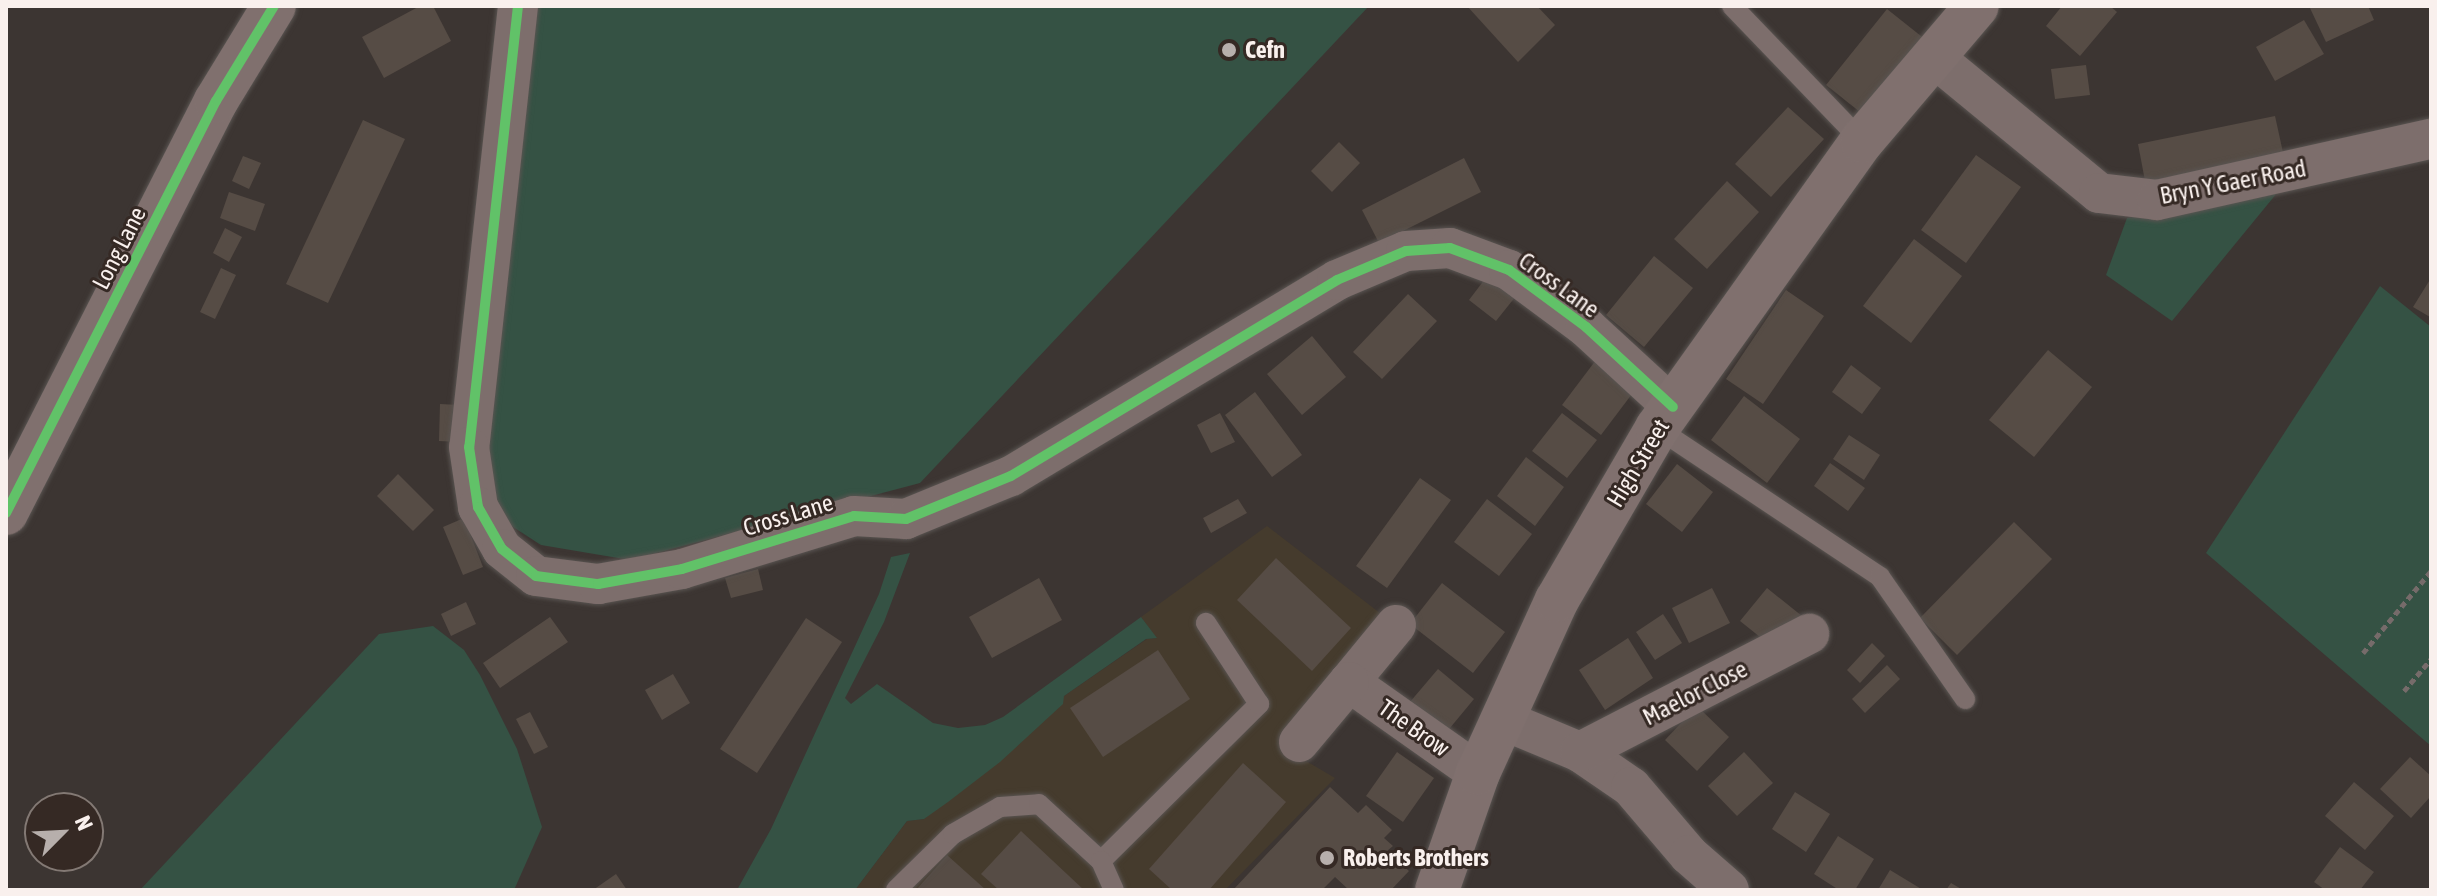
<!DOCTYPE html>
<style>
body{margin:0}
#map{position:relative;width:2437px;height:896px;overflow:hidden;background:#3c3532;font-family:"Asap Condensed",sans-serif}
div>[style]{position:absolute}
.industrial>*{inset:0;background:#453b2d}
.green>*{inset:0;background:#355244}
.building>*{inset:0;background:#564c45}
.path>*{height:5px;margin-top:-2.5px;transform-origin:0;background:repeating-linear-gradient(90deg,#766b6a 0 6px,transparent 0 10px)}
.roads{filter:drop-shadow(0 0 2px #595451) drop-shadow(0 0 2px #595451)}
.lane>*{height:20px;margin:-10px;padding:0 10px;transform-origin:10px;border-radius:10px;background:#7d6e6c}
.street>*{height:40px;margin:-20px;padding:0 20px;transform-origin:20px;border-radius:20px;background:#7d6e6c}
.secondary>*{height:44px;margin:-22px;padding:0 22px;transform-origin:22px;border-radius:22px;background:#80706e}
.cycleway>*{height:10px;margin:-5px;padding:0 5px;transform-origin:5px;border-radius:5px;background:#61c268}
.dots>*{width:22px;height:22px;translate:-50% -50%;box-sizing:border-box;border:4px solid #352924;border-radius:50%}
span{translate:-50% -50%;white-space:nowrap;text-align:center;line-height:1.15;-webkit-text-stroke:6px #352924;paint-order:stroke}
.poi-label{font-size:24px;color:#f9f0ed;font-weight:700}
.left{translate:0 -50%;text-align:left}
.street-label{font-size:24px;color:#f9f0ed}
.frame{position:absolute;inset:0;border:8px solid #f9f0ed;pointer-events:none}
.north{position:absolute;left:24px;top:792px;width:80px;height:80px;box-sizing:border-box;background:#352924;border:2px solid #837974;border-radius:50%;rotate:66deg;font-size:22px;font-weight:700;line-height:32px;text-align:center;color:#f9f0ed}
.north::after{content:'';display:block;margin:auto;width:28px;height:36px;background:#b7afac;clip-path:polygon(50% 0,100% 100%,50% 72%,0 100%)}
</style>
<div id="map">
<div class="industrial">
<i style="clip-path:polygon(1267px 526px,1389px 620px,1279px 745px,1335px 778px,1225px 890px,855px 890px,907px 821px,924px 819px,1064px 696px,1147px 639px,1156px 638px,1141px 617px)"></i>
</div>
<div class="green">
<i style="clip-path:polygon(532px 6px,1369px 6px,920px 483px,630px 560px,541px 545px,502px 520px,486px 461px)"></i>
<i style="clip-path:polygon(2286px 182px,2172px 321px,2106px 275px,2127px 218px)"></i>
<i style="clip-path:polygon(2380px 286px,2431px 327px,2431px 746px,2206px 553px)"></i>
<i style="clip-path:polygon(910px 553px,884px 622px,845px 698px,851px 704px,877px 684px,933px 723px,958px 728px,985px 725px,1003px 717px,1141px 617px,1157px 638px,1146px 639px,1064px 696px,1063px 704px,1000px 762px,948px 802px,924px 819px,907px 821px,855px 890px,737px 890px,771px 829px,879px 594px,891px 557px)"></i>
<i style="clip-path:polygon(433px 626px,464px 650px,480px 675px,517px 749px,542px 827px,514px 890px,140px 890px,379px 634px)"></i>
</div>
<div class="building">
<i style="clip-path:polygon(420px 6px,433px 6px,451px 41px,384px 78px,362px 37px)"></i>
<i style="clip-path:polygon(1467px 6px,1537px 6px,1555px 25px,1518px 62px)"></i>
<i style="clip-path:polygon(2062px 6px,2110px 6px,2117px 12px,2080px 56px,2046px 26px)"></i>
<i style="clip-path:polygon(2309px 6px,2368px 6px,2374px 20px,2326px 42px)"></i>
<i style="clip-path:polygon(1887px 9px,1926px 40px,1865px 116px,1826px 85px)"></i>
<i style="clip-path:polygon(2304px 20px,2324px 54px,2275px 81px,2256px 47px)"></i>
<i style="clip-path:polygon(2086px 65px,2090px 95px,2055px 99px,2051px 69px)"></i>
<i style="clip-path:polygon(1788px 107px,1824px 139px,1771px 197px,1735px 164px)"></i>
<i style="clip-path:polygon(2275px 116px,2284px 157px,2146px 186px,2138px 144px)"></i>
<i style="clip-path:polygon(363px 120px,405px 139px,328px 303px,286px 284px)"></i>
<i style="clip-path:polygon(1339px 142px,1360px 163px,1332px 192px,1311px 171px)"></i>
<i style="clip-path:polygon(1976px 155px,2021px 187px,1966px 263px,1921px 230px)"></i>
<i style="clip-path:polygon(243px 156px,261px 163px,249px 189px,232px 181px)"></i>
<i style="clip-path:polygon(1464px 158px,1481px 192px,1379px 243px,1362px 210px)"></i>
<i style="clip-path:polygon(1727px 181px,1759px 212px,1707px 269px,1674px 239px)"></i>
<i style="clip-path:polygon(229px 192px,265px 204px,255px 231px,220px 218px)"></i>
<i style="clip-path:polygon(225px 228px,242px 237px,229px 262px,213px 253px)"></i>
<i style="clip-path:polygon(1914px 239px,1962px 276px,1911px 343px,1863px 306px)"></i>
<i style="clip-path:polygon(1654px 256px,1693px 288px,1644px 347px,1606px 315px)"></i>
<i style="clip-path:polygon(221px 268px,236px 275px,215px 319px,200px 312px)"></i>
<i style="clip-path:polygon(1488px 275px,1516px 296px,1496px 321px,1469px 300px)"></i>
<i style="clip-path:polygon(2431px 278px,2431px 315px,2430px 317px,2413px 307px)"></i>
<i style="clip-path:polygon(1786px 290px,1824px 316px,1763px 404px,1726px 379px)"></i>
<i style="clip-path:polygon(1408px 294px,1437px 321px,1382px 379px,1353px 352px)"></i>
<i style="clip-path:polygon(1312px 336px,1346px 377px,1302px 415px,1267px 374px)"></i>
<i style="clip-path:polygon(2048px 350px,2092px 387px,2034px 457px,1989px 420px)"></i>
<i style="clip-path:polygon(1599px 356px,1638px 386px,1601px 435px,1562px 405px)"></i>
<i style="clip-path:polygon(1851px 365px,1881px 388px,1862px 414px,1832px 392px)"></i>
<i style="clip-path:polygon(1255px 392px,1302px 455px,1272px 477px,1225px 415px)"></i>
<i style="clip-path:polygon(1744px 396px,1800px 439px,1767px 483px,1711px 440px)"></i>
<i style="clip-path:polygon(440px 404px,459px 405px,458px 442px,439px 441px)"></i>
<i style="clip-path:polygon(1220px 413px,1235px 442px,1211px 453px,1197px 425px)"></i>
<i style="clip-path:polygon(1562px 413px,1597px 440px,1567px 478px,1532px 451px)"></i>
<i style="clip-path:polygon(1849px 435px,1880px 455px,1864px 480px,1833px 459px)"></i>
<i style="clip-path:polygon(1526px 457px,1564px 487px,1535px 526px,1497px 496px)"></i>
<i style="clip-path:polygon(1830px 463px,1865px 488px,1848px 511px,1814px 486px)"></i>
<i style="clip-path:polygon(1677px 464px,1713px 492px,1682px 532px,1646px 504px)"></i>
<i style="clip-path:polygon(398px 474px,434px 510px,413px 531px,377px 496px)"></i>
<i style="clip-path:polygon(1420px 478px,1451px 500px,1387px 588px,1356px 566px)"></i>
<i style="clip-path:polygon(1238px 499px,1247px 513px,1211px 533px,1203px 518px)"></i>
<i style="clip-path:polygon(1487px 499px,1532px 534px,1499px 576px,1454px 542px)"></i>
<i style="clip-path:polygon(464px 518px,483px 567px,463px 575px,443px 527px)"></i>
<i style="clip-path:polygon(2014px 522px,2052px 559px,1957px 655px,1920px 618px)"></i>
<i style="clip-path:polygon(1276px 558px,1351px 628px,1312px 671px,1237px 600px)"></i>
<i style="clip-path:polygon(758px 569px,763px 590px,731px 598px,725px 578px)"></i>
<i style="clip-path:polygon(1039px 578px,1062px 620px,992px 658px,969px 617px)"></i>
<i style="clip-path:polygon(1442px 583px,1505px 632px,1473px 673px,1410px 624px)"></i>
<i style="clip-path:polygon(1712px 588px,1730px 623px,1689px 643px,1672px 608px)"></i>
<i style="clip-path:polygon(1767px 588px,1802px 616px,1775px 649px,1740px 621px)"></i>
<i style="clip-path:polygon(466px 602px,476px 624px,451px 636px,441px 614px)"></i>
<i style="clip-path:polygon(1663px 614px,1682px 643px,1655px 660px,1636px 632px)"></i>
<i style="clip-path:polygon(550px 617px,568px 642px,500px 688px,483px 663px)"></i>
<i style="clip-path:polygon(806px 618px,842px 642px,757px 773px,720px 749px)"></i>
<i style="clip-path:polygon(1628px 638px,1653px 678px,1605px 710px,1579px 670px)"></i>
<i style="clip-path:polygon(1872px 643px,1885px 656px,1860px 683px,1847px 670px)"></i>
<i style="clip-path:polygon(1158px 650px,1190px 699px,1103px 757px,1070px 708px)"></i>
<i style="clip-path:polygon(1887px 665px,1900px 679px,1865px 713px,1852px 699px)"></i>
<i style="clip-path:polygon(1438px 669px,1474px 699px,1440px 740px,1404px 709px)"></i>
<i style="clip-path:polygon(673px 674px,690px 703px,662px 720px,645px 690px)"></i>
<i style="clip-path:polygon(1697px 706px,1729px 737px,1697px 771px,1665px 740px)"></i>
<i style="clip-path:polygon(530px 712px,548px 747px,534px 754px,516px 719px)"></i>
<i style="clip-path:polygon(1397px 752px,1434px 778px,1403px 822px,1366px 796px)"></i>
<i style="clip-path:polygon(1744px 752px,1773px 783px,1737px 816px,1708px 786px)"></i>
<i style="clip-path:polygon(2410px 757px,2431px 776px,2431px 796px,2411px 818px,2380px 789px)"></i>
<i style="clip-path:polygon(1243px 763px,1286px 802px,1209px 890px,1172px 890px,1149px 869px)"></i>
<i style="clip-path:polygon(2354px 782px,2394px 816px,2365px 850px,2325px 816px)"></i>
<i style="clip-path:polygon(1330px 787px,1358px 813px,1366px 805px,1392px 830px,1384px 838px,1393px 846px,1387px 851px,1409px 871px,1391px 890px,1349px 890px,1335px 877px,1322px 890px,1233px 890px)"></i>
<i style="clip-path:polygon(1795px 792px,1830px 814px,1806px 852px,1772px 829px)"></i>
<i style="clip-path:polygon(1021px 831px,1084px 890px,999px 890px,981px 874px)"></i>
<i style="clip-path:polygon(1838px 836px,1874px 859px,1855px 890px,1839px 890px,1814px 874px)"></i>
<i style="clip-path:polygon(2340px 847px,2374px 872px,2360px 890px,2325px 890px,2314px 882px)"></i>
<i style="clip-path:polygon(947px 855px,986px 890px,916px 890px)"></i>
<i style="clip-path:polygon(1890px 870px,1923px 890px,1878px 890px)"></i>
<i style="clip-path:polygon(616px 874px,627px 890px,593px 890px)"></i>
<i style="clip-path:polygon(1951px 883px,1963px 890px,1946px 890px)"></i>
</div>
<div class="path">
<i style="left:2363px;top:653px;width:107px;rotate:-50.3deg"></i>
<i style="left:2404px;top:691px;width:42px;rotate:-49.8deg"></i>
</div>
<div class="roads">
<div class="lane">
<i style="left:1732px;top:6px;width:187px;rotate:46.1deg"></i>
<i style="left:1657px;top:428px;width:268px;rotate:33.7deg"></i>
<i style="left:1880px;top:577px;width:149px;rotate:55.1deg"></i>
<i style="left:1101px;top:861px;width:223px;rotate:-44.8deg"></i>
<i style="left:1259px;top:704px;width:97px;rotate:-123.2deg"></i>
<i style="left:896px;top:890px;width:80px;rotate:-44.5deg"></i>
<i style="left:953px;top:834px;width:54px;rotate:-29.9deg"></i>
<i style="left:1000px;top:807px;width:39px;rotate:-4deg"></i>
<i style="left:1039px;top:804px;width:84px;rotate:42.6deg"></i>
<i style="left:1101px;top:861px;width:32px;rotate:66deg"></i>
</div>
<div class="street">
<i style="left:518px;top:6px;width:444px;rotate:96.3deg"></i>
<i style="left:469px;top:447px;width:61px;rotate:81.5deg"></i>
<i style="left:478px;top:507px;width:48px;rotate:60.3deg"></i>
<i style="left:502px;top:549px;width:43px;rotate:38.5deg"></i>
<i style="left:536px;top:576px;width:63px;rotate:7.4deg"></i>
<i style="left:598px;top:584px;width:85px;rotate:-10.1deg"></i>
<i style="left:682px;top:569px;width:180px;rotate:-17.1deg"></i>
<i style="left:854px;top:516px;width:52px;rotate:3.3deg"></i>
<i style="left:906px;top:519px;width:113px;rotate:-22.3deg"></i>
<i style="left:1011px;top:476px;width:380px;rotate:-31deg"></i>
<i style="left:1337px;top:280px;width:75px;rotate:-22.8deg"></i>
<i style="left:1406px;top:251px;width:44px;rotate:-3.9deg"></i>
<i style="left:1450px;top:248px;width:63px;rotate:20.4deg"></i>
<i style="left:1509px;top:270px;width:96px;rotate:36.5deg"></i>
<i style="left:1586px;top:327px;width:118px;rotate:42.6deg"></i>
<i style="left:1936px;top:59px;width:211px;rotate:39.4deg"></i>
<i style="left:2099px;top:193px;width:58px;rotate:6.9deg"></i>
<i style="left:2157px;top:200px;width:281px;rotate:-12.6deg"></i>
<i style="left:1396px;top:625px;width:74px;rotate:129.5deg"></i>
<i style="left:1349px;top:682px;width:158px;rotate:35.2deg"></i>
<i style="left:1503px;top:720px;width:83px;rotate:22.6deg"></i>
<i style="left:1580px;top:752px;width:62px;rotate:34.5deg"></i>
<i style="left:1631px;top:787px;width:89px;rotate:49.5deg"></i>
<i style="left:1689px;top:855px;width:53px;rotate:41.2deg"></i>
<i style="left:1299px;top:742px;width:78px;rotate:-50.2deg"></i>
<i style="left:1580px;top:752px;width:258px;rotate:-27.3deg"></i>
</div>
<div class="secondary">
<i style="left:6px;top:513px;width:462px;rotate:-63deg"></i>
<i style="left:216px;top:101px;width:111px;rotate:-58.6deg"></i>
<i style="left:1437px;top:890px;width:124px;rotate:-70.7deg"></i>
<i style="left:1478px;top:773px;width:190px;rotate:-65.5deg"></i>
<i style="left:1557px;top:600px;width:199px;rotate:-59.8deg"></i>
<i style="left:1657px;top:428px;width:353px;rotate:-54.5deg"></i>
<i style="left:1862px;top:141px;width:177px;rotate:-49.6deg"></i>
</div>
</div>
<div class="cycleway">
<i style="left:518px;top:6px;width:444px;rotate:96.3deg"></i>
<i style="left:469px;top:447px;width:61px;rotate:81.5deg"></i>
<i style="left:478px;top:507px;width:48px;rotate:60.3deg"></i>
<i style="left:502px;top:549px;width:43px;rotate:38.5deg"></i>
<i style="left:536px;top:576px;width:63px;rotate:7.4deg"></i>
<i style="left:598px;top:584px;width:85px;rotate:-10.1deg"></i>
<i style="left:682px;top:569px;width:180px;rotate:-17.1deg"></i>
<i style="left:854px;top:516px;width:52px;rotate:3.3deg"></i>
<i style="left:906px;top:519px;width:113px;rotate:-22.3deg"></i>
<i style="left:1011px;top:476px;width:380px;rotate:-31deg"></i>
<i style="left:1337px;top:280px;width:75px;rotate:-22.8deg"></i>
<i style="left:1406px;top:251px;width:44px;rotate:-3.9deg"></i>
<i style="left:1450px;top:248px;width:63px;rotate:20.4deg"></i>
<i style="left:1509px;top:270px;width:96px;rotate:36.5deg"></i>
<i style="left:1586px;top:327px;width:118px;rotate:42.6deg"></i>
<i style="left:6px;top:513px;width:462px;rotate:-63deg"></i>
<i style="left:216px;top:101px;width:111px;rotate:-58.6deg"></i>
</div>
<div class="dots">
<i style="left:1229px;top:50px;background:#b7afac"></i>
<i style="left:1327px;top:858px;background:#b7afac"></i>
</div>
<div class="poi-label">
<span class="left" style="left:1245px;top:50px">Cefn</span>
<span class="left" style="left:1343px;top:858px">Roberts Brothers</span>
</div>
<div class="street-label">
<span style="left:2233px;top:182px;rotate:-11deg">Bryn Y Gaer Road</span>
<span style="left:119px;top:248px;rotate:-63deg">Long Lane</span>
<span style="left:1559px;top:285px;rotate:36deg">Cross Lane</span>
<span style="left:1638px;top:463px;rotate:-59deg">High Street</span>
<span style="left:788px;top:515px;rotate:-17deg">Cross Lane</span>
<span style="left:1695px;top:693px;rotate:-27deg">Maelor Close</span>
<span style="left:1414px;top:728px;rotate:35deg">The Brow</span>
</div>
<div class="frame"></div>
<div class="north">N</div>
</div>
